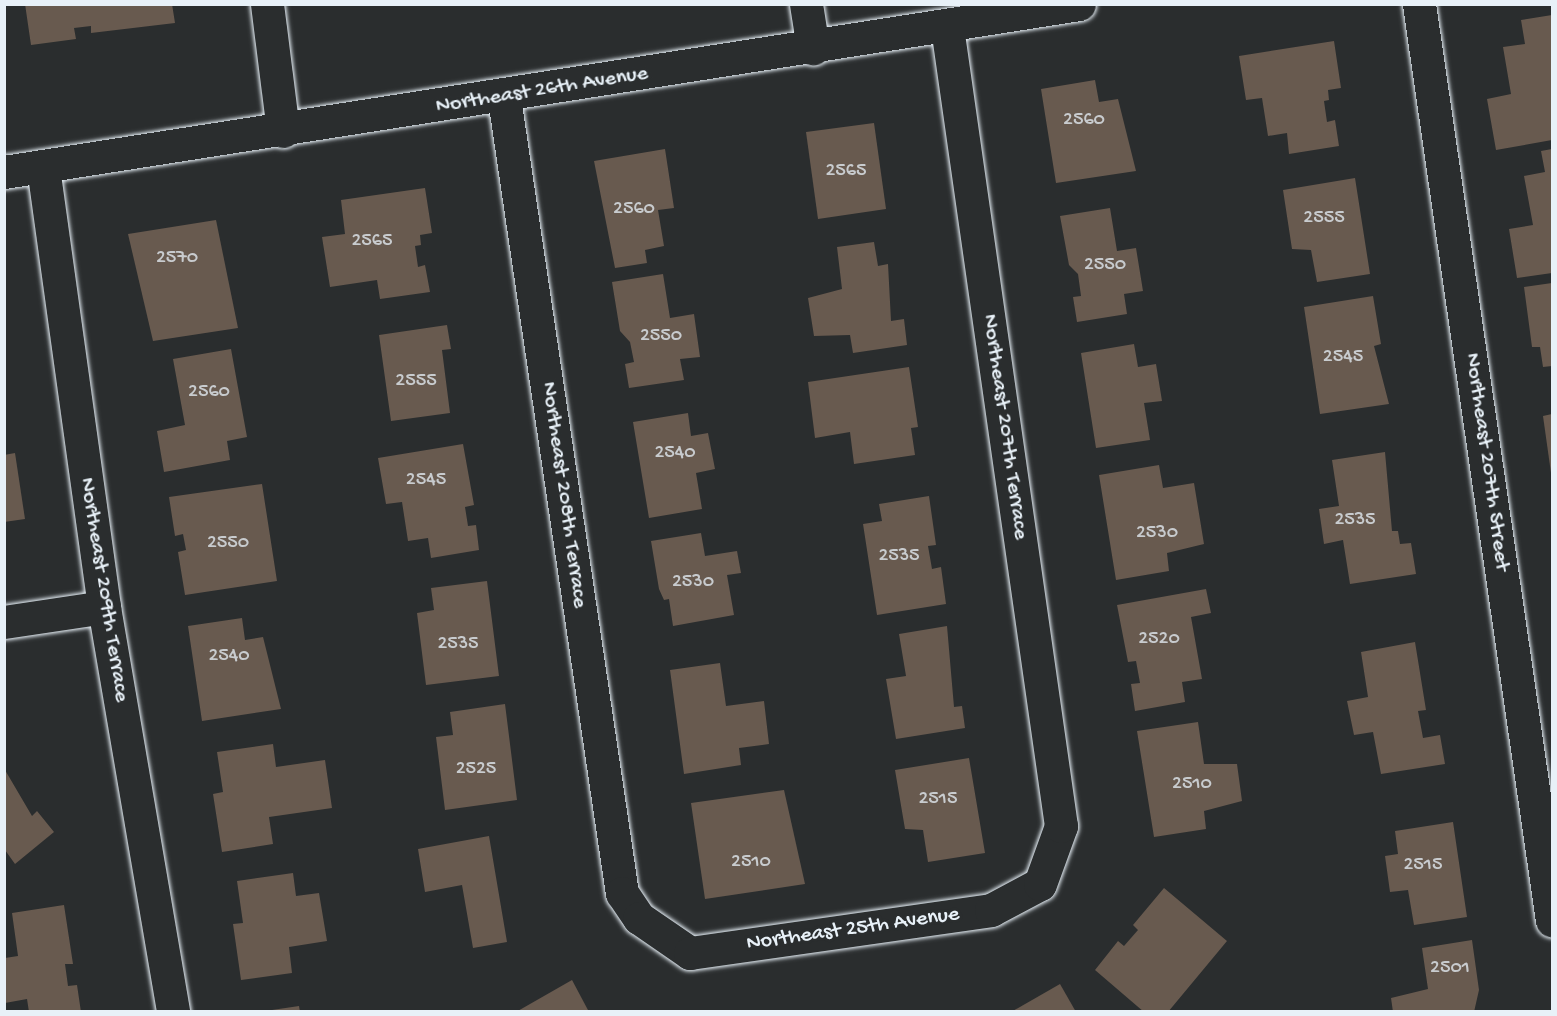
<!DOCTYPE html>
<style>
body{margin:0}
#map{position:relative;width:1557px;height:1016px;overflow:hidden;background:#2a2d2e;font-family:"Gochi Hand",sans-serif}
div>[style]{position:absolute}
.building>*{inset:0;background:#685a4f}
.roads{filter:drop-shadow(0 0 2px #e8f1f8) drop-shadow(0 0 2px #e8f1f8)}
.minor>*{height:33px;margin:-16.5px;padding:0 16.5px;transform-origin:16.5px;border-radius:16.5px;background:#2a2d2e}
span{translate:-50% -50%;white-space:nowrap;text-align:center;line-height:1.15;-webkit-text-stroke:6px #2a2d2e;paint-order:stroke}
.number-label{font-size:20px;color:#c8cbce}
.number-label span{-webkit-text-stroke-width:0}
.street-label{font-size:22px;color:#e8f1f8}
.frame{position:absolute;inset:0;border:6px solid #e8f1f8;pointer-events:none}
</style>
<div id="map">
<div class="building">
<i style="clip-path:polygon(25px 4px,172px 4px,175px 23px,91px 33px,91px 26px,74px 28px,76px 39px,31px 45px)"></i>
<i style="clip-path:polygon(1552px 15px,1552px 140px,1496px 150px,1487px 99px,1511px 94px,1503px 47px,1525px 44px,1521px 20px)"></i>
<i style="clip-path:polygon(1334px 41px,1341px 88px,1328px 90px,1329px 100px,1324px 101px,1327px 122px,1335px 120px,1339px 146px,1289px 154px,1287px 133px,1268px 136px,1262px 98px,1246px 100px,1239px 56px)"></i>
<i style="clip-path:polygon(1095px 80px,1099px 102px,1118px 99px,1136px 171px,1056px 183px,1041px 89px)"></i>
<i style="clip-path:polygon(874px 123px,886px 209px,818px 219px,806px 132px)"></i>
<i style="clip-path:polygon(665px 149px,674px 208px,658px 210px,664px 246px,645px 250px,647px 263px,615px 268px,594px 161px)"></i>
<i style="clip-path:polygon(1552px 149px,1552px 273px,1517px 278px,1509px 229px,1533px 225px,1524px 176px,1545px 172px,1541px 151px)"></i>
<i style="clip-path:polygon(1355px 178px,1370px 274px,1317px 282px,1311px 250px,1292px 249px,1283px 190px)"></i>
<i style="clip-path:polygon(425px 188px,432px 233px,420px 235px,421px 245px,415px 246px,418px 267px,425px 265px,430px 292px,380px 299px,377px 280px,330px 287px,322px 237px,345px 234px,341px 200px)"></i>
<i style="clip-path:polygon(1110px 208px,1117px 251px,1136px 248px,1143px 291px,1124px 294px,1127px 314px,1077px 322px,1073px 297px,1081px 296px,1078px 274px,1069px 265px,1060px 216px)"></i>
<i style="clip-path:polygon(216px 220px,238px 328px,153px 341px,128px 234px)"></i>
<i style="clip-path:polygon(874px 242px,878px 266px,888px 264px,891px 321px,904px 319px,907px 345px,853px 353px,850px 335px,814px 336px,808px 298px,842px 289px,837px 247px)"></i>
<i style="clip-path:polygon(663px 274px,670px 318px,694px 314px,700px 357px,680px 359px,684px 380px,629px 388px,625px 364px,634px 362px,630px 342px,620px 331px,612px 282px)"></i>
<i style="clip-path:polygon(1552px 283px,1552px 366px,1543px 367px,1540px 347px,1532px 347px,1524px 287px)"></i>
<i style="clip-path:polygon(1373px 296px,1381px 344px,1374px 346px,1389px 404px,1320px 414px,1304px 307px)"></i>
<i style="clip-path:polygon(447px 325px,451px 349px,442px 350px,450px 413px,391px 421px,379px 335px)"></i>
<i style="clip-path:polygon(1134px 344px,1138px 367px,1156px 364px,1162px 401px,1144px 403px,1150px 440px,1096px 448px,1081px 353px)"></i>
<i style="clip-path:polygon(231px 349px,247px 437px,227px 441px,230px 460px,164px 472px,157px 431px,185px 425px,173px 359px)"></i>
<i style="clip-path:polygon(909px 367px,918px 427px,911px 428px,915px 455px,854px 464px,850px 432px,815px 438px,808px 382px)"></i>
<i style="clip-path:polygon(688px 413px,691px 436px,708px 433px,715px 469px,696px 473px,702px 509px,649px 518px,633px 422px)"></i>
<i style="clip-path:polygon(1552px 414px,1552px 473px,1551px 473px,1543px 416px)"></i>
<i style="clip-path:polygon(463px 444px,474px 505px,465px 507px,468px 526px,476px 525px,479px 550px,431px 558px,428px 538px,408px 541px,402px 502px,386px 504px,378px 458px)"></i>
<i style="clip-path:polygon(1385px 452px,1392px 531px,1398px 531px,1400px 544px,1411px 543px,1416px 574px,1350px 584px,1343px 540px,1324px 544px,1319px 509px,1339px 506px,1332px 460px)"></i>
<i style="clip-path:polygon(15px 453px,25px 519px,4px 522px,4px 455px)"></i>
<i style="clip-path:polygon(1159px 465px,1163px 488px,1194px 483px,1204px 544px,1167px 553px,1169px 571px,1116px 580px,1099px 475px)"></i>
<i style="clip-path:polygon(262px 484px,277px 581px,185px 595px,178px 552px,186px 550px,183px 534px,175px 536px,169px 497px)"></i>
<i style="clip-path:polygon(929px 496px,936px 545px,928px 546px,932px 569px,941px 567px,946px 604px,877px 615px,863px 524px,882px 521px,879px 504px)"></i>
<i style="clip-path:polygon(701px 533px,705px 556px,737px 551px,741px 573px,727px 575px,734px 615px,673px 626px,669px 599px,664px 600px,659px 589px,651px 541px)"></i>
<i style="clip-path:polygon(487px 581px,499px 676px,426px 685px,417px 613px,434px 610px,431px 588px)"></i>
<i style="clip-path:polygon(1206px 589px,1211px 613px,1191px 617px,1202px 679px,1182px 682px,1185px 702px,1135px 711px,1131px 684px,1140px 683px,1136px 661px,1128px 662px,1117px 605px)"></i>
<i style="clip-path:polygon(242px 618px,245px 640px,263px 637px,281px 709px,202px 721px,188px 626px)"></i>
<i style="clip-path:polygon(947px 626px,954px 707px,962px 706px,965px 728px,896px 739px,886px 679px,906px 676px,899px 634px)"></i>
<i style="clip-path:polygon(1415px 642px,1426px 710px,1418px 711px,1423px 738px,1440px 735px,1445px 764px,1381px 774px,1373px 732px,1354px 735px,1347px 701px,1368px 697px,1361px 652px)"></i>
<i style="clip-path:polygon(720px 663px,726px 706px,764px 701px,769px 744px,739px 748px,741px 765px,684px 774px,670px 670px)"></i>
<i style="clip-path:polygon(505px 704px,517px 800px,445px 810px,436px 737px,453px 735px,450px 712px)"></i>
<i style="clip-path:polygon(1198px 722px,1204px 764px,1237px 764px,1242px 801px,1204px 811px,1206px 829px,1154px 837px,1137px 731px)"></i>
<i style="clip-path:polygon(273px 744px,276px 767px,325px 760px,332px 808px,269px 817px,273px 844px,222px 852px,213px 794px,223px 792px,217px 752px)"></i>
<i style="clip-path:polygon(969px 758px,985px 853px,928px 862px,923px 830px,905px 829px,895px 770px)"></i>
<i style="clip-path:polygon(5px 770px,32px 816px,37px 811px,54px 832px,15px 864px,5px 850px)"></i>
<i style="clip-path:polygon(784px 790px,805px 884px,705px 899px,691px 803px)"></i>
<i style="clip-path:polygon(1453px 822px,1467px 917px,1414px 925px,1408px 890px,1390px 892px,1385px 856px,1398px 854px,1395px 831px)"></i>
<i style="clip-path:polygon(489px 836px,507px 942px,473px 948px,462px 885px,425px 892px,418px 849px)"></i>
<i style="clip-path:polygon(293px 873px,296px 896px,319px 893px,327px 941px,289px 947px,292px 973px,241px 980px,233px 924px,243px 923px,237px 881px)"></i>
<i style="clip-path:polygon(1164px 888px,1227px 941px,1168px 1012px,1144px 1012px,1095px 970px,1118px 941px,1124px 946px,1138px 930px,1133px 925px)"></i>
<i style="clip-path:polygon(64px 905px,73px 964px,65px 964px,68px 986px,77px 985px,81px 1012px,29px 1012px,27px 999px,5px 1003px,5px 958px,18px 956px,12px 913px)"></i>
<i style="clip-path:polygon(1472px 940px,1479px 990px,1474px 1012px,1393px 1012px,1391px 998px,1428px 989px,1422px 948px)"></i>
<i style="clip-path:polygon(572px 980px,589px 1012px,516px 1012px)"></i>
<i style="clip-path:polygon(1060px 984px,1076px 1012px,1011px 1012px)"></i>
<i style="clip-path:polygon(299px 1006px,300px 1012px,272px 1012px,272px 1010px)"></i>
</div>
<div class="roads">
<div class="minor">
<i style="left:267px;top:4px;width:128px;rotate:82.8deg"></i>
<i style="left:806px;top:4px;width:45px;rotate:81deg"></i>
<i style="left:1419px;top:4px;width:926px;rotate:81.74deg"></i>
<i style="left:504px;top:98px;width:804px;rotate:81.56deg"></i>
<i style="left:622px;top:893px;width:30px;rotate:56deg"></i>
<i style="left:639px;top:918px;width:62px;rotate:34.5deg"></i>
<i style="left:690px;top:953px;width:304px;rotate:-8.1deg"></i>
<i style="left:991px;top:910px;width:55px;rotate:-28deg"></i>
<i style="left:1040px;top:884px;width:62px;rotate:-70.1deg"></i>
<i style="left:1061px;top:826px;width:807px;rotate:-98.12deg"></i>
<i style="left:43px;top:167px;width:444px;rotate:82.1deg"></i>
<i style="left:104px;top:607px;width:411px;rotate:80.3deg"></i>
<i style="left:4px;top:172px;width:1088px;rotate:-8.88deg"></i>
<i style="left:4px;top:622px;width:101px;rotate:-8.5deg"></i>
</div>
</div>
<div class="number-label">
<span style="left:1084px;top:120px">2560</span>
<span style="left:846px;top:171px">2565</span>
<span style="left:634px;top:209px">2560</span>
<span style="left:1324px;top:218px">2555</span>
<span style="left:372px;top:241px">2565</span>
<span style="left:177px;top:258px">2570</span>
<span style="left:1105px;top:265px">2550</span>
<span style="left:661px;top:336px">2550</span>
<span style="left:1343px;top:357px">2545</span>
<span style="left:416px;top:381px">2555</span>
<span style="left:209px;top:392px">2560</span>
<span style="left:675px;top:453px">2540</span>
<span style="left:426px;top:480px">2545</span>
<span style="left:1355px;top:520px">2535</span>
<span style="left:1157px;top:533px">2530</span>
<span style="left:228px;top:543px">2550</span>
<span style="left:899px;top:556px">2535</span>
<span style="left:693px;top:582px">2530</span>
<span style="left:1159px;top:639px">2520</span>
<span style="left:458px;top:644px">2535</span>
<span style="left:229px;top:656px">2540</span>
<span style="left:476px;top:769px">2525</span>
<span style="left:1192px;top:784px">2510</span>
<span style="left:938px;top:799px">2515</span>
<span style="left:751px;top:862px">2510</span>
<span style="left:1423px;top:865px">2515</span>
<span style="left:1450px;top:968px">2501</span>
</div>
<div class="street-label">
<span style="left:542px;top:91px;rotate:-9deg">Northeast 26th Avenue</span>
<span style="left:1004px;top:427px;rotate:82deg">Northeast 207th Terrace</span>
<span style="left:1486px;top:462px;rotate:82deg">Northeast 207th Street</span>
<span style="left:563px;top:495px;rotate:82deg">Northeast 208th Terrace</span>
<span style="left:103px;top:590px;rotate:81deg">Northeast 209th Terrace</span>
<span style="left:853px;top:930px;rotate:-8deg">Northeast 25th Avenue</span>
</div>
<div class="frame"></div>
</div>
